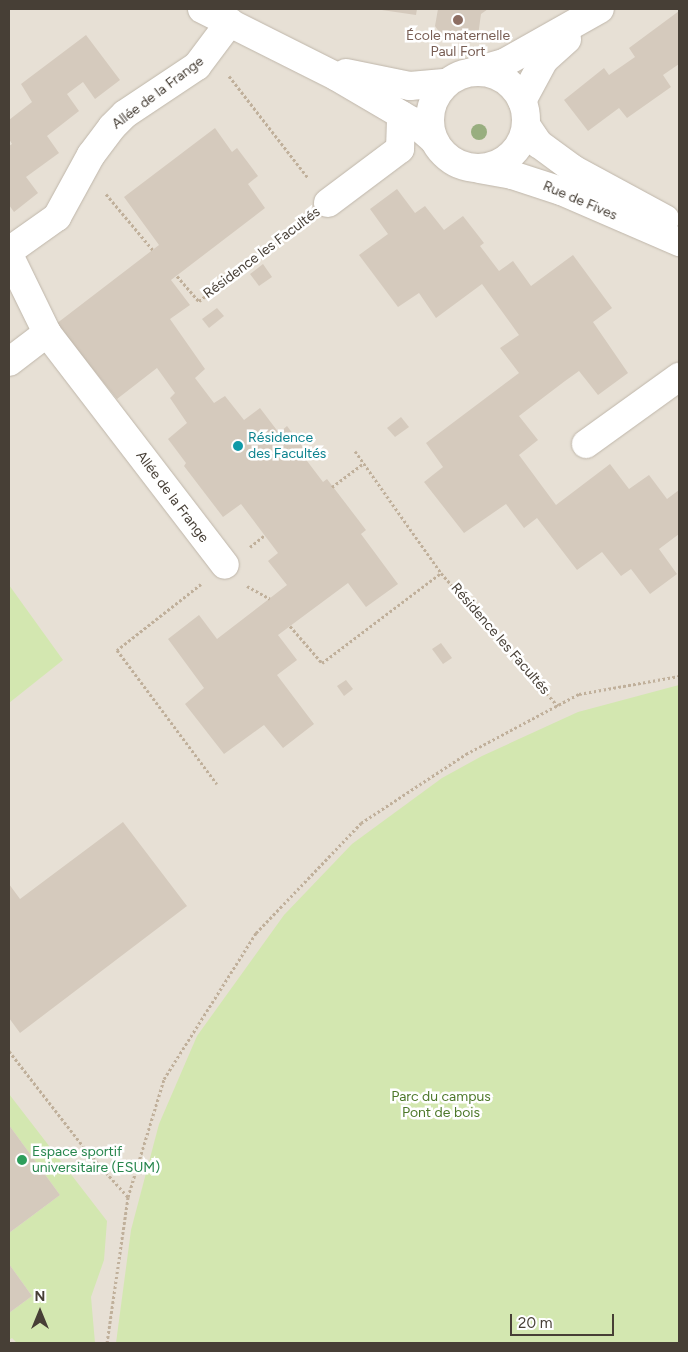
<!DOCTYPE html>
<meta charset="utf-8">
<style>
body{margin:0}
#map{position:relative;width:688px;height:1352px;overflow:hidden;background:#f3efe7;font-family:Figtree,sans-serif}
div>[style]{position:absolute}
.residential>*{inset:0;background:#e7e0d5}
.green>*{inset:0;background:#d3e7b0}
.building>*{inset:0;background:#d5cabd}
.path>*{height:3px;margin-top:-1.5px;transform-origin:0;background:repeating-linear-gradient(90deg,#c0b09b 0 2.5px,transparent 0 5px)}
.roads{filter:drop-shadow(0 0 1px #bfb6aa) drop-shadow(0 0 1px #bfb6aa)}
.minor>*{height:28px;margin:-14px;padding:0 14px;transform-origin:14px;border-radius:14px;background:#fff}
.minor>.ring{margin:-14px;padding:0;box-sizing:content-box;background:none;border:28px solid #fff;border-radius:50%}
.trees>*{width:16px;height:16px;margin:-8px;border-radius:50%;background:#98ae7f}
.dots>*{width:14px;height:14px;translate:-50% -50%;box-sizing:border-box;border:2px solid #fff;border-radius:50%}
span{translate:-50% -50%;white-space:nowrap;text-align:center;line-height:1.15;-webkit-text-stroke:5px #fff;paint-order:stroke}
.education-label{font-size:14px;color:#785e54}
.street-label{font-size:14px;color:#473f36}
.culture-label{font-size:14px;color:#0d838f}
.left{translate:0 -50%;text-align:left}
.park-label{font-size:14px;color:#4d782a}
.leisure-label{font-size:14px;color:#27864d}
.frame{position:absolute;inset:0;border:10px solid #473f36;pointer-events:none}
.north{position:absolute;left:15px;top:1287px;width:50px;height:50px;-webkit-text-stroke:4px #fff;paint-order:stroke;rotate:0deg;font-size:14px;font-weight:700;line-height:20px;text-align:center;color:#473f36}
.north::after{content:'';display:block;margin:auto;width:18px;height:22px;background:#473f36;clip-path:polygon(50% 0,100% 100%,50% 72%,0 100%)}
.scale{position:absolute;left:510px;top:1314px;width:104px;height:22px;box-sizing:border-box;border:2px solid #473f36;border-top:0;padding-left:6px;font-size:15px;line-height:18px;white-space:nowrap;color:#473f36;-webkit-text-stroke:4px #fff;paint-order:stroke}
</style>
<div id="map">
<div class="residential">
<i style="clip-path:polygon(9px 9px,679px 9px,679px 1343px,9px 1343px)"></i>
</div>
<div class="green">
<i style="clip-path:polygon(9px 585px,63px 660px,9px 703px)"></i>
<i style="clip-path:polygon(679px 685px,679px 1343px,116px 1343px,131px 1230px,159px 1124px,197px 1036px,284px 915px,352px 844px,442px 778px,482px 756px,578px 712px)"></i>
<i style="clip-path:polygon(9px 1094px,107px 1221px,104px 1260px,91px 1297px,95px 1343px,17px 1343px,12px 1338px,9px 1340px,9px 1313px,32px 1296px,9px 1264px,9px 1233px,60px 1195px,9px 1125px)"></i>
</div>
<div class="building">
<i style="clip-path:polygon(375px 9px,417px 9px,416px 15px)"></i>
<i style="clip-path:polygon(438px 9px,488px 9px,481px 14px,477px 43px,444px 39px,435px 26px)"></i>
<i style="clip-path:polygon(679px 11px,679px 64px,663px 75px,671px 87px,627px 118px,619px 108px,588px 131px,564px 100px,604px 68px,609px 75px,635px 57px,629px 48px)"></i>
<i style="clip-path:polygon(86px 35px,120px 80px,95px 99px,83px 82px,67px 94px,79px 111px,47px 136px,59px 153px,26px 177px,38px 193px,14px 212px,9px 205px,9px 146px,12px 144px,9px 139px,9px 120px,32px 102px,21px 84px)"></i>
<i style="clip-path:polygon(215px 128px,232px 152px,237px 148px,258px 176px,248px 184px,265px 208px,171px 280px,190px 305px,170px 319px,205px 369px,195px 378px,214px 403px,225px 396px,244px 420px,260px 408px,279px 433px,287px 426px,308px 454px,304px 457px,323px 482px,327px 479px,366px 530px,361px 534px,398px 584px,366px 607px,348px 583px,278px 635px,297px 660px,277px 675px,314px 724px,283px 748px,264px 725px,224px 754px,185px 704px,204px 688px,168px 639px,199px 615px,217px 639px,287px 585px,268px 561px,278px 553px,241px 504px,223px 517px,184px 466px,186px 463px,168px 439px,187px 423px,170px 398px,175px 393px,157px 368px,117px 399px,56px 324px,159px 245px,124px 197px)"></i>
<i style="clip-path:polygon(397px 189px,415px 213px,425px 206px,444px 230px,463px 216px,484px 243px,480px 246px,499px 271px,513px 261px,531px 286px,573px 255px,612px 308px,593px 322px,628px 373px,598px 395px,579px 371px,565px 381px,519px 416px,538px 440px,519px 455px,556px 505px,610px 464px,629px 489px,649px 475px,667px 499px,679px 490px,679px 534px,659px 549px,677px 574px,650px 594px,631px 569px,621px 576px,602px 552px,577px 570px,537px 518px,524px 528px,506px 504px,464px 533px,424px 482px,443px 467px,426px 443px,519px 373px,500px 348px,519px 335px,482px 284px,436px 318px,419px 293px,398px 307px,359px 255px,388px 234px,370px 209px)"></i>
<i style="clip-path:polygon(263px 264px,272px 277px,259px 286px,250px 274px)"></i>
<i style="clip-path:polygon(217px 308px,224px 316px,209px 328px,202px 319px)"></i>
<i style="clip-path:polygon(401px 417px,409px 427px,395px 437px,387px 428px)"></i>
<i style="clip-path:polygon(441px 643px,452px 658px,443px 664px,432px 649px)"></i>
<i style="clip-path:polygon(346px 680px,353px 689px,344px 696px,337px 686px)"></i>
<i style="clip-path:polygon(123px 822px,187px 906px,20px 1033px,9px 1018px,9px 884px,20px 899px)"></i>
<i style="clip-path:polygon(9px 1125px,60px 1195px,9px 1233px)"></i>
<i style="clip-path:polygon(9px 1264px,32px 1296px,9px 1313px)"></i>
</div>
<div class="path">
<i style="left:229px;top:76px;width:129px;rotate:52.2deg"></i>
<i style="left:106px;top:194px;width:73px;rotate:50deg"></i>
<i style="left:177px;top:276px;width:33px;rotate:49deg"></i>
<i style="left:199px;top:301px;width:131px;rotate:-37.2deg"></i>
<i style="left:355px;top:451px;width:149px;rotate:54.8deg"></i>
<i style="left:441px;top:573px;width:177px;rotate:48.7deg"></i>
<i style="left:332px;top:487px;width:40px;rotate:-37deg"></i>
<i style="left:250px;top:547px;width:19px;rotate:-39deg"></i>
<i style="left:201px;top:584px;width:107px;rotate:141.8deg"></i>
<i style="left:117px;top:650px;width:167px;rotate:53.3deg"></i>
<i style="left:247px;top:586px;width:26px;rotate:29deg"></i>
<i style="left:290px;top:626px;width:49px;rotate:49.1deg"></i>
<i style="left:322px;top:663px;width:149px;rotate:-37.1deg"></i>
<i style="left:9px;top:1051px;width:125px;rotate:52.1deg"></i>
<i style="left:86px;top:1150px;width:63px;rotate:48.2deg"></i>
<i style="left:107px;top:1343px;width:148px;rotate:-81.8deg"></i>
<i style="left:128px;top:1197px;width:123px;rotate:-73deg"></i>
<i style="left:164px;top:1079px;width:173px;rotate:-57.8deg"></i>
<i style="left:256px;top:933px;width:152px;rotate:-46.3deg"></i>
<i style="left:361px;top:823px;width:126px;rotate:-33.3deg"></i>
<i style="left:466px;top:754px;width:128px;rotate:-28deg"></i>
<i style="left:579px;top:694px;width:102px;rotate:-10.2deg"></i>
</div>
<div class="roads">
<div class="minor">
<i style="left:202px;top:9px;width:151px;rotate:26.7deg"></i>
<i style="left:337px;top:77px;width:87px;rotate:30.4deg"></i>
<i style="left:412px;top:121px;width:28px;rotate:41deg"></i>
<i class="ring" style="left:430px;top:72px;width:68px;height:68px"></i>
<i style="left:472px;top:72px;width:33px;rotate:-16deg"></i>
<i style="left:504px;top:63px;width:110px;rotate:-29.4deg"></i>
<i style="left:346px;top:73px;width:65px;rotate:11.5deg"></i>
<i style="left:410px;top:86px;width:37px;rotate:-5deg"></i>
<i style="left:522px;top:101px;width:47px;rotate:-61.8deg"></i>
<i style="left:544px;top:60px;width:31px;rotate:-42deg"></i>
<i style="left:526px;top:125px;width:23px;rotate:56deg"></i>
<i style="left:539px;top:144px;width:42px;rotate:36.3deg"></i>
<i style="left:573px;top:169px;width:105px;rotate:28.5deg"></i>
<i style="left:479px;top:169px;width:34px;rotate:10deg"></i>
<i style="left:512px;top:175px;width:52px;rotate:18.1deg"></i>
<i style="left:561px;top:191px;width:129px;rotate:23.4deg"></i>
<i style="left:328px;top:203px;width:90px;rotate:-36.9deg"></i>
<i style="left:400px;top:149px;width:34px;rotate:-88deg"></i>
<i style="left:9px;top:251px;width:59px;rotate:-35.3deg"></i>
<i style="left:57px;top:217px;width:71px;rotate:-61.3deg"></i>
<i style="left:91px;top:155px;width:35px;rotate:-53deg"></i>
<i style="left:112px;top:127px;width:18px;rotate:-45deg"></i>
<i style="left:125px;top:114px;width:87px;rotate:-33.7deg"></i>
<i style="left:197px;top:66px;width:55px;rotate:-53.1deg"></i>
<i style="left:9px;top:255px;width:87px;rotate:64deg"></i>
<i style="left:47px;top:333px;width:292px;rotate:52.5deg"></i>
<i style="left:9px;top:362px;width:48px;rotate:-37.3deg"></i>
<i style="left:586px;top:444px;width:115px;rotate:-35.8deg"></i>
</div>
</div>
<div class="trees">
<i style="left:479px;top:132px"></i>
</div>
<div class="dots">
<i style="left:458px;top:20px;background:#8d6e63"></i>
<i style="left:238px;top:446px;background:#0f9aa8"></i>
<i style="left:22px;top:1160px;background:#2e9e5b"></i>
</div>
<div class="education-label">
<span style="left:458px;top:44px">École maternelle<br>Paul Fort</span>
</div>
<div class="street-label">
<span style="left:158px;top:93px;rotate:-37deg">Allée de la Frange</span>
<span style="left:580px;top:201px;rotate:23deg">Rue de Fives</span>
<span style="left:262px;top:253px;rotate:-37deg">Résidence les Facultés</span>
<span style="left:172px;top:497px;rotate:53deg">Allée de la Frange</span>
<span style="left:500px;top:639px;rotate:49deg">Résidence les Facultés</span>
</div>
<div class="culture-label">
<span class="left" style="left:248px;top:446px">Résidence<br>des Facultés</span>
</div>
<div class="park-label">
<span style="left:441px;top:1105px">Parc du campus<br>Pont de bois</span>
</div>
<div class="leisure-label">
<span class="left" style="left:32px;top:1160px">Espace sportif<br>universitaire (ESUM)</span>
</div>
<div class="frame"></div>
<div class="north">N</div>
<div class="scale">20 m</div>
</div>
